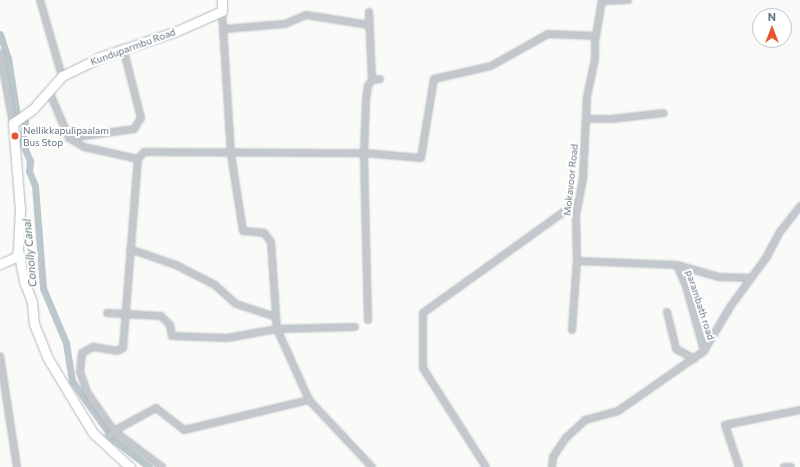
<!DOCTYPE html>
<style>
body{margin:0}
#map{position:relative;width:800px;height:467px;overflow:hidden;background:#fafaf8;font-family:Commissioner,sans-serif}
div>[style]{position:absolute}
.canal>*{height:7px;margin:-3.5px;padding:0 3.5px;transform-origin:3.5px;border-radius:3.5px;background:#bbc7cb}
.roads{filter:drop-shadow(0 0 1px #b3babf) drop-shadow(0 0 1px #b3babf)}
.street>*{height:6px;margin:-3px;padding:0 3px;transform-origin:3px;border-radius:3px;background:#c3c8cc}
.secondary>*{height:9px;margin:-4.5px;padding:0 4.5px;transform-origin:4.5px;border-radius:4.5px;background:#fff}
.dots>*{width:11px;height:11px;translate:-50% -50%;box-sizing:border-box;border:2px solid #fff;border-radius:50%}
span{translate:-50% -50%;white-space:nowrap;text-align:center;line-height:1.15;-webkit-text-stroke:4px #fff;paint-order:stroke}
.street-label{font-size:10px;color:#657683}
.poi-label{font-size:10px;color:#657683}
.left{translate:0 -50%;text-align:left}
.water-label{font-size:11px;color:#60757c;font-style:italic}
.north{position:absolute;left:752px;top:8px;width:40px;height:40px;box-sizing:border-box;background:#fff;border:1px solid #c1c8cd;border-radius:50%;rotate:0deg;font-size:11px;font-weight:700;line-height:16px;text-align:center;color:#657683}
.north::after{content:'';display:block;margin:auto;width:14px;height:18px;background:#e4572e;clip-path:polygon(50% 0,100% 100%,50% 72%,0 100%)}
</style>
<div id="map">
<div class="canal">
<i style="left:0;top:34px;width:25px;rotate:72deg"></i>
<i style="left:8px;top:58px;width:59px;rotate:81.2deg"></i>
<i style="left:17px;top:116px;width:10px;rotate:37deg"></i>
<i style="left:25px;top:122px;width:20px;rotate:99deg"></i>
<i style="left:22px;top:142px;width:21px;rotate:67deg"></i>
<i style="left:30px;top:161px;width:10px;rotate:96deg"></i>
<i style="left:29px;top:171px;width:16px;rotate:68deg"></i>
<i style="left:35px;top:186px;width:102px;rotate:85.5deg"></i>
<i style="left:43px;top:288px;width:60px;rotate:67.3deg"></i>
<i style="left:66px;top:343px;width:38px;rotate:81deg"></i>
<i style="left:72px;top:381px;width:72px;rotate:54.6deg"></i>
<i style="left:114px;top:440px;width:44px;rotate:37.6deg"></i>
</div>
<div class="roads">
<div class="street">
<i style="left:40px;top:0;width:79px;rotate:73.9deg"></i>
<i style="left:602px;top:0;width:43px;rotate:99.5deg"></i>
<i style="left:595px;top:42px;width:17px;rotate:90deg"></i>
<i style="left:595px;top:59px;width:39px;rotate:102deg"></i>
<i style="left:587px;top:97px;width:82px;rotate:92.8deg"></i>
<i style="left:583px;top:179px;width:38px;rotate:101deg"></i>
<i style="left:576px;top:216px;width:45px;rotate:88.7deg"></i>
<i style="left:577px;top:261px;width:100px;rotate:2.3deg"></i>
<i style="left:677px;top:265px;width:44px;rotate:15.9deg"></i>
<i style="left:719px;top:277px;width:32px;rotate:2deg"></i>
<i style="left:602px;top:1px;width:26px;rotate:-2deg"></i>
<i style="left:222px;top:11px;width:143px;rotate:86.4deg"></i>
<i style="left:231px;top:154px;width:78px;rotate:81.1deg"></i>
<i style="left:243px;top:231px;width:21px;rotate:5deg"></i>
<i style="left:264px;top:233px;width:11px;rotate:52deg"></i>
<i style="left:271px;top:242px;width:87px;rotate:86.1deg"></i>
<i style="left:277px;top:329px;width:78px;rotate:65.7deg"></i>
<i style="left:369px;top:12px;width:68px;rotate:87.5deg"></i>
<i style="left:225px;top:29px;width:60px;rotate:-4.8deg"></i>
<i style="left:285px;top:24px;width:23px;rotate:-23deg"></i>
<i style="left:306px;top:15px;width:64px;rotate:9deg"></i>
<i style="left:0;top:53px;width:71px;rotate:79.5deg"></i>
<i style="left:49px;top:91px;width:51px;rotate:66.9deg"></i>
<i style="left:69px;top:138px;width:17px;rotate:31deg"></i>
<i style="left:84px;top:147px;width:55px;rotate:12.5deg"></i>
<i style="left:586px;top:119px;width:26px"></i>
<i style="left:612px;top:119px;width:52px;rotate:-6.6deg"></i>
<i style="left:69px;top:138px;width:66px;rotate:-7.9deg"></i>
<i style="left:134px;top:129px;width:13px;rotate:-58deg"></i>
<i style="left:141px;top:118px;width:72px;rotate:-104.4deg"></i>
<i style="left:130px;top:249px;width:49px;rotate:19.2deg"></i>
<i style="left:176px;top:265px;width:44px;rotate:27.1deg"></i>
<i style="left:215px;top:285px;width:28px;rotate:42deg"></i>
<i style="left:236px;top:304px;width:42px;rotate:18deg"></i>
<i style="left:677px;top:265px;width:23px;rotate:67deg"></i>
<i style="left:686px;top:286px;width:67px;rotate:74.5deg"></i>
<i style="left:667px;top:312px;width:38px;rotate:76deg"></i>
<i style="left:676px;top:349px;width:21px;rotate:28deg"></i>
<i style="left:107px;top:313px;width:54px;rotate:3.2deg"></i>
<i style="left:161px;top:316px;width:13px;rotate:45deg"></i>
<i style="left:170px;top:325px;width:11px;rotate:80deg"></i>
<i style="left:172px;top:336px;width:55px;rotate:2.1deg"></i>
<i style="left:227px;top:338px;width:51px;rotate:-10.2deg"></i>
<i style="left:277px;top:329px;width:78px;rotate:-1.5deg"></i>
<i style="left:368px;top:320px;width:167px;rotate:-91.4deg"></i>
<i style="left:364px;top:153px;width:53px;rotate:-87.8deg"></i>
<i style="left:366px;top:100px;width:14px;rotate:-82deg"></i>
<i style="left:368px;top:86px;width:7px;rotate:-56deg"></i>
<i style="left:372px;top:80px;width:8px;rotate:-7deg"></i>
<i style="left:572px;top:330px;width:69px;rotate:-85.9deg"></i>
<i style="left:0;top:356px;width:112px;rotate:81.3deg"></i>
<i style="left:103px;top:443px;width:16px;rotate:-47deg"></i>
<i style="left:114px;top:431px;width:48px;rotate:-28.7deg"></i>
<i style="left:156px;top:408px;width:36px;rotate:38deg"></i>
<i style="left:184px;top:430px;width:129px;rotate:-13.5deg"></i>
<i style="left:309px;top:400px;width:92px;rotate:46.8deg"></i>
<i style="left:162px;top:467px;width:60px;rotate:-143.1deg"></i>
<i style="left:114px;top:431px;width:47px;rotate:-124.7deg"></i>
<i style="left:87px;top:392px;width:21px;rotate:-109deg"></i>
<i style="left:80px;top:372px;width:19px;rotate:-84deg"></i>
<i style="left:82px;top:353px;width:13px;rotate:-29deg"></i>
<i style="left:93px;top:347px;width:24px;rotate:9deg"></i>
<i style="left:117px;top:351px;width:7px;rotate:-27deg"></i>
<i style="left:123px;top:348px;width:190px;rotate:-85.5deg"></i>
<i style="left:138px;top:159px;width:9px;rotate:-49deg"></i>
<i style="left:144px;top:152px;width:220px;rotate:0.3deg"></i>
<i style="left:364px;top:153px;width:57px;rotate:5deg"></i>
<i style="left:421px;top:158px;width:80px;rotate:-80.7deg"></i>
<i style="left:434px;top:79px;width:58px;rotate:-12.8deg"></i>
<i style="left:491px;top:66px;width:65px;rotate:-29.3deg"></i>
<i style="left:548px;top:34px;width:48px;rotate:2.4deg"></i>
<i style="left:486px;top:467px;width:117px;rotate:-122.5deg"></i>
<i style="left:423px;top:368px;width:55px;rotate:-90deg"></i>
<i style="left:423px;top:313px;width:192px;rotate:-35.7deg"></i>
<i style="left:552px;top:467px;width:10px;rotate:-84deg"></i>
<i style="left:553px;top:457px;width:23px;rotate:-56deg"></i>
<i style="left:566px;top:438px;width:26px;rotate:-43deg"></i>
<i style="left:585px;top:420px;width:34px;rotate:-15deg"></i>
<i style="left:618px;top:411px;width:105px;rotate:-34.9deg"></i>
<i style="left:704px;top:351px;width:51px;rotate:-59.4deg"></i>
<i style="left:730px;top:307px;width:61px;rotate:-53.7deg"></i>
<i style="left:766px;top:258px;width:30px;rotate:-62deg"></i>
<i style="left:780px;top:232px;width:33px;rotate:-52deg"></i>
<i style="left:739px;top:467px;width:44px;rotate:-108.4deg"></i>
<i style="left:725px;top:425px;width:76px;rotate:-11.3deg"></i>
<i style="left:784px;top:467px;width:7px"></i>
</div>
<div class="secondary">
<i style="left:18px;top:250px;width:32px;rotate:79deg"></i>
<i style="left:24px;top:281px;width:22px;rotate:69deg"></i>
<i style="left:32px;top:302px;width:22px;rotate:85deg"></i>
<i style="left:34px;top:324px;width:35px;rotate:68deg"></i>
<i style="left:47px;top:357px;width:89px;rotate:58.8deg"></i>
<i style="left:93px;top:433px;width:50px;rotate:42.6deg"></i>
<i style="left:0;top:264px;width:17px;rotate:-24deg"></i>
<i style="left:16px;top:257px;width:7px;rotate:-74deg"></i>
<i style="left:18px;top:250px;width:41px;rotate:-87.2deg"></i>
<i style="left:20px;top:209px;width:86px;rotate:-94.7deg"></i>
<i style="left:13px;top:123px;width:24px;rotate:-35deg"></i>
<i style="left:33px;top:109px;width:44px;rotate:-48.7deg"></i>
<i style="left:62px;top:76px;width:46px;rotate:-26deg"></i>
<i style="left:103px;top:56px;width:78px;rotate:-18.7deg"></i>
<i style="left:177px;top:31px;width:49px;rotate:-24deg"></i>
<i style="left:222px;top:11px;width:11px;rotate:-90deg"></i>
</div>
</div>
<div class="dots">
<i style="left:15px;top:136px;background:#e4572e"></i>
</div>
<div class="street-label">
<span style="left:133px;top:47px;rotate:-20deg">Kunduparmbu Road</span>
<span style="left:571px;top:180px;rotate:-84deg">Mokavoor Road</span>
<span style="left:700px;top:305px;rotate:72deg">parambath road</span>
</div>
<div class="poi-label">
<span class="left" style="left:23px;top:136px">Nellikkapulipaalam<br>Bus Stop</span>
</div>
<div class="water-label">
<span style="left:30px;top:253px;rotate:-95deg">Conolly Canal</span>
</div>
<div class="north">N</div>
</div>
